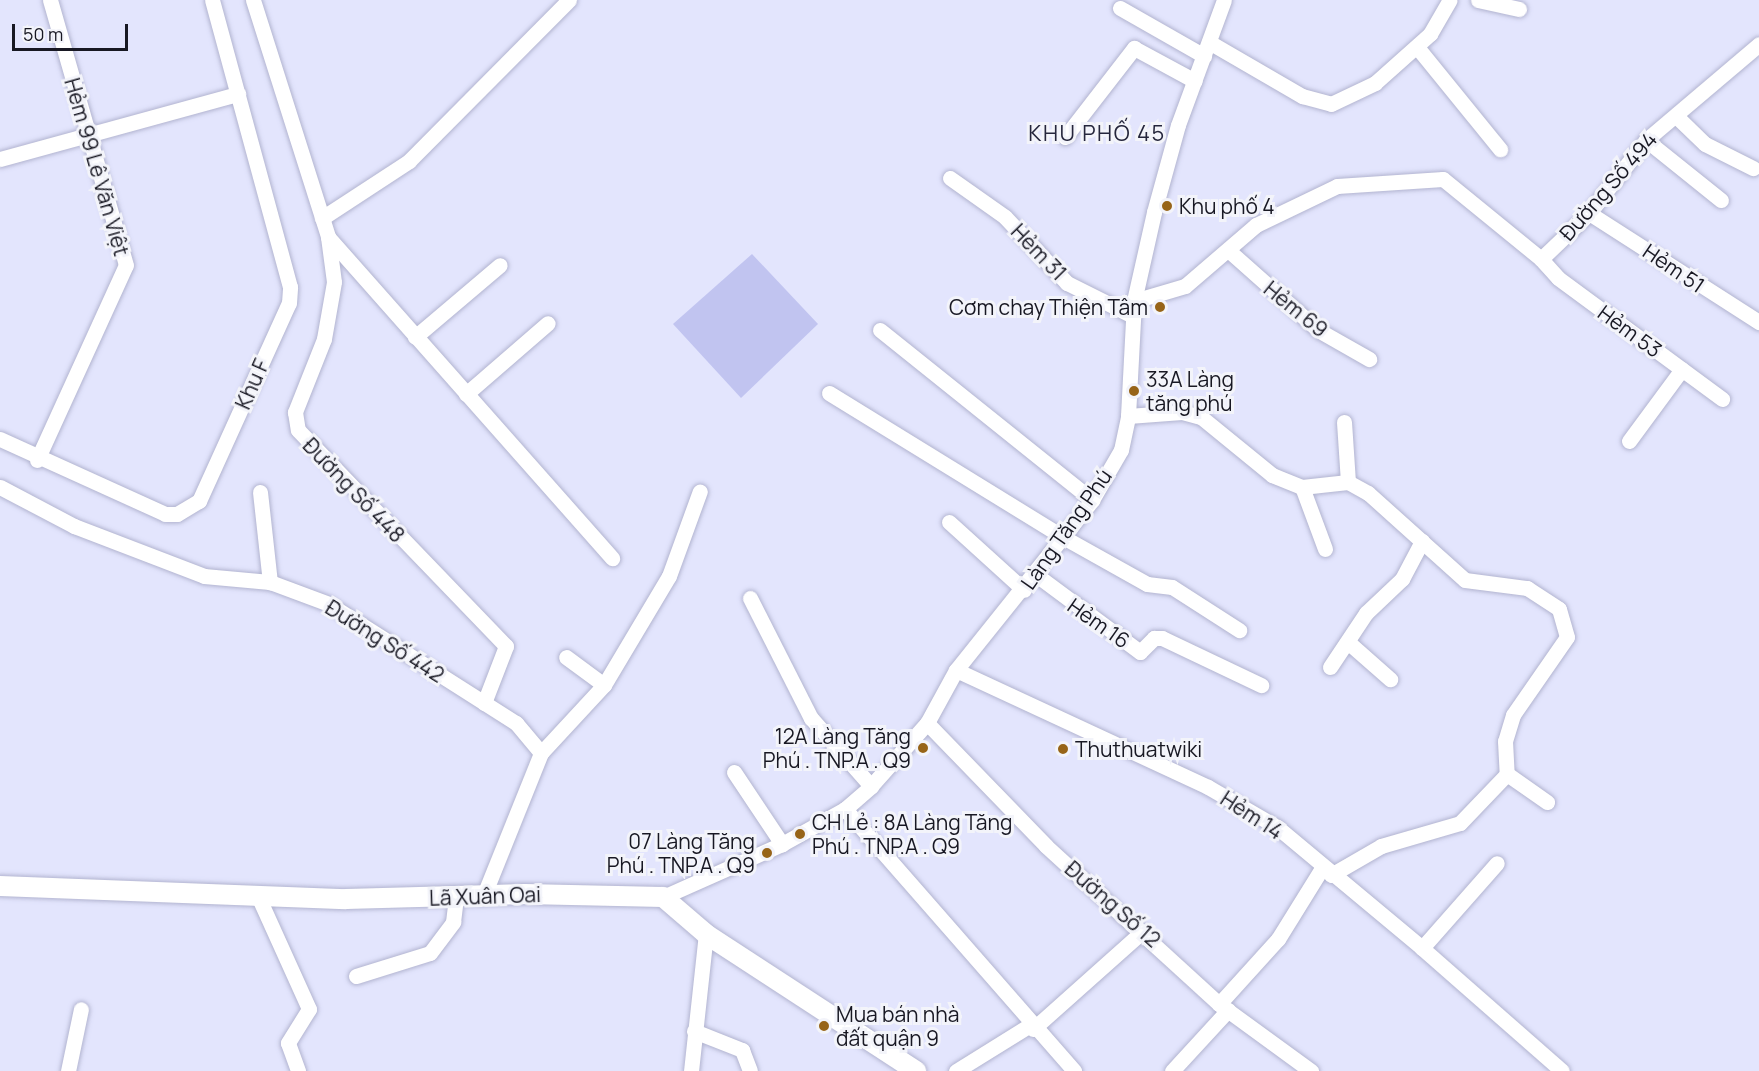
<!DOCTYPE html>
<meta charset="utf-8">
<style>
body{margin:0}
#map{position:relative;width:1759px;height:1071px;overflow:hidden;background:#e3e5fd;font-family:Manrope,sans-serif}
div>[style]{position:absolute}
.green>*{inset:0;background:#c1c4f0}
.roads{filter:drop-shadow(0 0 2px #b2b4d0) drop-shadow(0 0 2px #b2b4d0)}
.minor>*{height:15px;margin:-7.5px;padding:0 7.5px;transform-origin:7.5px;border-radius:7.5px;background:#fff}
.major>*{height:20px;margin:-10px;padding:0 10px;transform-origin:10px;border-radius:10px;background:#fff}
.dots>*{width:16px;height:16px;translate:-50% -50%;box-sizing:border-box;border:3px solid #f3f4fa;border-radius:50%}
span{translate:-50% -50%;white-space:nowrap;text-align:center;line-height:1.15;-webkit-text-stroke:6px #f3f4fa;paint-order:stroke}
.street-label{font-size:21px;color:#181823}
.poi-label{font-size:21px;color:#181823}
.left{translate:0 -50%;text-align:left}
.right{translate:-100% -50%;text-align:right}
.neighbourhood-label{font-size:22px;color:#25263c;letter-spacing:1.5px}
.scale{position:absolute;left:12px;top:24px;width:116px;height:27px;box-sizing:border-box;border:3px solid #181823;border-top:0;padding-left:8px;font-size:18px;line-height:21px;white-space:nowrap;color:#181823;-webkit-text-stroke:4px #f3f4fa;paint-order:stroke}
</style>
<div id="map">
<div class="green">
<i style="clip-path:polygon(752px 254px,818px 324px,741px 398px,673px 324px)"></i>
</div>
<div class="roads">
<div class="minor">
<i style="left:253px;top:0;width:249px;rotate:72.4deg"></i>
<i style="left:328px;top:237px;width:45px;rotate:82.4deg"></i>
<i style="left:334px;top:282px;width:58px;rotate:100deg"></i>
<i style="left:324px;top:339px;width:79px;rotate:111.7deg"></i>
<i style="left:295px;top:412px;width:18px;rotate:81deg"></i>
<i style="left:298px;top:430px;width:300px;rotate:46.1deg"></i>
<i style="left:506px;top:646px;width:61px;rotate:111.1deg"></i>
<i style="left:1478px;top:0;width:42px;rotate:12.4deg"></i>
<i style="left:1120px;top:8px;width:97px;rotate:29.7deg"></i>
<i style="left:1209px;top:42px;width:108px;rotate:30.1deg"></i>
<i style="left:1302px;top:96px;width:30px;rotate:15deg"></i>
<i style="left:1331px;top:104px;width:49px;rotate:-25.5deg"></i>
<i style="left:1375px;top:83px;width:74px;rotate:-41.7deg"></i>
<i style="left:1430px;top:34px;width:39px;rotate:-60deg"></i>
<i style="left:1417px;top:47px;width:132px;rotate:50.9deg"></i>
<i style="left:1676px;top:116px;width:40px;rotate:44deg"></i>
<i style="left:1705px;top:144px;width:54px;rotate:26.6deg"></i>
<i style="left:1065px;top:137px;width:113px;rotate:-52.2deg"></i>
<i style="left:1134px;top:48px;width:69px;rotate:28.4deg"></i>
<i style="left:1646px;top:140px;width:96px;rotate:38.7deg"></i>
<i style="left:0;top:159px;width:247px;rotate:-15.3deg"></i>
<i style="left:950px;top:178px;width:67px;rotate:35.3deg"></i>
<i style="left:1005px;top:217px;width:91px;rotate:46.8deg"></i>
<i style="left:1067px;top:283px;width:74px;rotate:26.6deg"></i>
<i style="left:1589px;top:213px;width:202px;rotate:32.7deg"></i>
<i style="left:322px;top:218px;width:104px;rotate:-33.2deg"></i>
<i style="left:409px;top:161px;width:227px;rotate:-45.2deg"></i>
<i style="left:328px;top:237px;width:429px;rotate:48.5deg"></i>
<i style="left:1228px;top:250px;width:120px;rotate:41.6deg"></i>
<i style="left:1318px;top:330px;width:59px;rotate:29.6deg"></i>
<i style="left:1541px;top:259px;width:25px;rotate:48deg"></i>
<i style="left:1558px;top:278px;width:204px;rotate:36.4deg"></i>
<i style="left:1134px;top:301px;width:53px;rotate:-16.4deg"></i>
<i style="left:1185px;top:286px;width:94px;rotate:-40.7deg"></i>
<i style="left:1256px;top:225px;width:90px;rotate:-25.7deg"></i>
<i style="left:1337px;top:186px;width:106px;rotate:-3.8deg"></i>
<i style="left:1443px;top:179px;width:127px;rotate:39.2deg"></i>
<i style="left:1541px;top:259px;width:66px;rotate:-43.8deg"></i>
<i style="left:1589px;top:213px;width:93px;rotate:-52deg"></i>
<i style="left:1646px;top:140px;width:148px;rotate:-40.3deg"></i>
<i style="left:880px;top:330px;width:272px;rotate:38.7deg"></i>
<i style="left:415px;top:337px;width:111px;rotate:-40.3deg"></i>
<i style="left:829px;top:393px;width:275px;rotate:31.6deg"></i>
<i style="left:1063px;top:537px;width:96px;rotate:29.2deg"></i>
<i style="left:1147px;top:584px;width:25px;rotate:7deg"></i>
<i style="left:1172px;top:587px;width:80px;rotate:32.7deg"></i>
<i style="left:466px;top:394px;width:108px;rotate:-40.9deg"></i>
<i style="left:1128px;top:416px;width:54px;rotate:-4.2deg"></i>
<i style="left:1182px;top:412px;width:20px;rotate:15deg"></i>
<i style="left:1201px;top:417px;width:92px;rotate:39.2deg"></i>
<i style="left:1272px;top:475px;width:32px;rotate:22deg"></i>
<i style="left:1302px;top:487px;width:46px;rotate:-6.2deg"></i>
<i style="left:1348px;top:482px;width:23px;rotate:29deg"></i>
<i style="left:1368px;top:493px;width:130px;rotate:41.9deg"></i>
<i style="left:1465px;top:580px;width:63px;rotate:7.4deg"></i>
<i style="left:1527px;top:588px;width:38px;rotate:33deg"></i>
<i style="left:1559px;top:609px;width:29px;rotate:74deg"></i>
<i style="left:1567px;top:637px;width:95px;rotate:124.7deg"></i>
<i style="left:1513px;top:715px;width:27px;rotate:107deg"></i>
<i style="left:1505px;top:741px;width:33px;rotate:87deg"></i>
<i style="left:1507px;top:774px;width:49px;rotate:35deg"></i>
<i style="left:1344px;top:422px;width:60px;rotate:86.2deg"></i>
<i style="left:0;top:439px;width:181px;rotate:24.4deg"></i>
<i style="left:165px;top:514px;width:12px"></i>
<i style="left:177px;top:514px;width:26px;rotate:-31deg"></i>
<i style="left:199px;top:501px;width:217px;rotate:-65.6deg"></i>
<i style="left:289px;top:303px;width:16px;rotate:-86deg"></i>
<i style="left:290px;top:287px;width:297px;rotate:-105.2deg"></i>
<i style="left:1629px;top:441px;width:89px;rotate:-53.6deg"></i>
<i style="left:37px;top:460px;width:214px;rotate:-65.5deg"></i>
<i style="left:126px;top:265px;width:276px;rotate:-106deg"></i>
<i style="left:0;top:487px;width:84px;rotate:27.8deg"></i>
<i style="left:74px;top:526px;width:139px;rotate:21deg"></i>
<i style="left:204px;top:576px;width:66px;rotate:5.2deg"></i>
<i style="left:270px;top:582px;width:63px;rotate:20.4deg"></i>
<i style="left:329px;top:604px;width:222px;rotate:32.5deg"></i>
<i style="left:516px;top:723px;width:39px;rotate:50deg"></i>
<i style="left:541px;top:753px;width:153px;rotate:111.9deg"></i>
<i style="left:1302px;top:487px;width:66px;rotate:69.6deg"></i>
<i style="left:260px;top:492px;width:91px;rotate:83.7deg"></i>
<i style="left:949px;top:522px;width:101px;rotate:42.2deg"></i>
<i style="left:1035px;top:574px;width:131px;rotate:36.6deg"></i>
<i style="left:1140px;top:652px;width:20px;rotate:-45deg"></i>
<i style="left:1154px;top:638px;width:8px"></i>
<i style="left:1162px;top:638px;width:110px;rotate:25.4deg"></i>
<i style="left:750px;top:598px;width:135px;rotate:63.1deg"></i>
<i style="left:811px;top:718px;width:91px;rotate:48.6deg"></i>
<i style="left:1349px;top:643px;width:55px;rotate:41.3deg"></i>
<i style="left:1330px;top:667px;width:65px;rotate:-56.3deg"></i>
<i style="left:1366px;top:613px;width:50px;rotate:-43.4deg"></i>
<i style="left:1402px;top:579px;width:43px;rotate:-62.2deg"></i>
<i style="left:956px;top:670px;width:278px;rotate:24.9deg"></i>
<i style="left:1208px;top:787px;width:80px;rotate:30.1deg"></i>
<i style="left:1277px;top:827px;width:189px;rotate:39.8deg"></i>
<i style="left:1422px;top:948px;width:113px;rotate:-48.6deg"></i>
<i style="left:604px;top:685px;width:127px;rotate:-59.2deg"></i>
<i style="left:669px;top:576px;width:90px;rotate:-70deg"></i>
<i style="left:927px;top:723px;width:171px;rotate:45.9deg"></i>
<i style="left:1046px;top:846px;width:234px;rotate:42.4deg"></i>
<i style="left:1219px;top:1004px;width:114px;rotate:36.1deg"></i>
<i style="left:541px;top:753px;width:93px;rotate:-47.2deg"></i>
<i style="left:604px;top:685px;width:47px;rotate:-143.6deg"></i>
<i style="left:734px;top:772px;width:87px;rotate:56.3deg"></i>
<i style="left:845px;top:809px;width:348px;rotate:48.8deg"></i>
<i style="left:1331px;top:875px;width:58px;rotate:-30.1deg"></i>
<i style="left:1381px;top:846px;width:82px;rotate:-16.2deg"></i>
<i style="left:1460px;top:823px;width:68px;rotate:-46.2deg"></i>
<i style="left:258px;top:896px;width:124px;rotate:65.7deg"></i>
<i style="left:309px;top:1009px;width:40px;rotate:122deg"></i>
<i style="left:288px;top:1043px;width:30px;rotate:70deg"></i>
<i style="left:663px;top:897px;width:130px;rotate:-24deg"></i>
<i style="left:782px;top:844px;width:72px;rotate:-29.1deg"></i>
<i style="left:845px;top:809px;width:35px;rotate:-41deg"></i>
<i style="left:871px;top:786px;width:84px;rotate:-48.4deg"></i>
<i style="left:927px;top:723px;width:60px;rotate:-61.3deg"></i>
<i style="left:956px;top:670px;width:218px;rotate:-51.3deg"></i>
<i style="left:1092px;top:500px;width:58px;rotate:-59.9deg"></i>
<i style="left:1121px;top:450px;width:35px;rotate:-78deg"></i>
<i style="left:1128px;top:416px;width:115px;rotate:-87deg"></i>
<i style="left:1134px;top:301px;width:91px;rotate:-77.3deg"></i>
<i style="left:1154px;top:212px;width:90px;rotate:-74.6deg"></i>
<i style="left:1178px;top:125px;width:133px;rotate:-69.8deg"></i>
<i style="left:1422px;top:948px;width:186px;rotate:41.3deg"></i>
<i style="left:356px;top:976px;width:77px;rotate:-17.3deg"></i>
<i style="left:430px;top:953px;width:39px;rotate:-53deg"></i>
<i style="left:453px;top:922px;width:25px;rotate:-83deg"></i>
<i style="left:1219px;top:1004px;width:88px;rotate:-47.8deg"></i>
<i style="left:1278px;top:939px;width:84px;rotate:-58.2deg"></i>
<i style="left:1033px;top:1029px;width:147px;rotate:-41.7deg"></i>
<i style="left:694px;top:1031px;width:52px;rotate:21.6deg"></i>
<i style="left:742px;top:1050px;width:22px;rotate:69deg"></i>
<i style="left:68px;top:1071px;width:63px;rotate:-78.2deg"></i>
<i style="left:691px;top:1071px;width:138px;rotate:-83.8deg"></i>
<i style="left:956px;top:1071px;width:87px;rotate:-31.9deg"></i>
<i style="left:1172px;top:1071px;width:83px;rotate:-47.4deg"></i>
</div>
<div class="major">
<i style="left:0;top:886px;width:346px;rotate:2.2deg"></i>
<i style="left:346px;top:899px;width:179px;rotate:-1.6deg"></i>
<i style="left:525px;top:894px;width:138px;rotate:1.2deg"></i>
<i style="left:663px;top:897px;width:57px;rotate:40.7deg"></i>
<i style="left:706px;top:934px;width:251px;rotate:33.1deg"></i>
</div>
</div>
<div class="dots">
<i style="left:1167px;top:206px;background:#976418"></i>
<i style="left:1160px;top:307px;background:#976418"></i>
<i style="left:1134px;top:391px;background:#976418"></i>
<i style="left:923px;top:748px;background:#976418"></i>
<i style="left:1063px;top:749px;background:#976418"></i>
<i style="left:800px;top:834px;background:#976418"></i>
<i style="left:767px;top:853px;background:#976418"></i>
<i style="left:824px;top:1026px;background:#976418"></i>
</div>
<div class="street-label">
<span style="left:97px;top:167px;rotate:74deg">Hẻm 99 Lê Văn Việt</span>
<span style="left:1608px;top:186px;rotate:-49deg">Đường Số 494</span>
<span style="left:1039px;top:252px;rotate:46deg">Hẻm 31</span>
<span style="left:1674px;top:268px;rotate:34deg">Hẻm 51</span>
<span style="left:1296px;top:309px;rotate:39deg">Hẻm 69</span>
<span style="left:1630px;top:331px;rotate:36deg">Hẻm 53</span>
<span style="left:252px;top:384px;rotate:-66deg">Khu F</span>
<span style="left:354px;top:490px;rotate:46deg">Đường Số 448</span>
<span style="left:1066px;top:529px;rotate:-55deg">Làng Tăng Phú</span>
<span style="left:1099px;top:623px;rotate:35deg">Hẻm 16</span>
<span style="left:385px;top:641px;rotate:32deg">Đường Số 442</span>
<span style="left:1252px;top:815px;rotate:33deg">Hẻm 14</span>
<span style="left:485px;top:896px;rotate:-2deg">Lã Xuân Oai</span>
<span style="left:1113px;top:904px;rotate:41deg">Đường Số 12</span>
</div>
<div class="poi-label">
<span class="left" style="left:1179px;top:206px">Khu phố 4</span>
<span class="right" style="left:1148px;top:307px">Cơm chay Thiện Tâm</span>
<span class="left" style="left:1146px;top:391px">33A Làng<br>tăng phú</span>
<span class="right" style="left:911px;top:748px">12A Làng Tăng<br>Phú . TNP.A . Q9</span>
<span class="left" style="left:1075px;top:749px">Thuthuatwiki</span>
<span class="left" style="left:812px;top:834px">CH Lẻ : 8A Làng Tăng<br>Phú . TNP.A . Q9</span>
<span class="right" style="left:755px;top:853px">07 Làng Tăng<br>Phú . TNP.A . Q9</span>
<span class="left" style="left:836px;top:1026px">Mua bán nhà<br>đất quận 9</span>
</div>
<div class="neighbourhood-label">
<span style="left:1097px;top:134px">KHU PHỐ 45</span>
</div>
<div class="scale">50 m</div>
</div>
